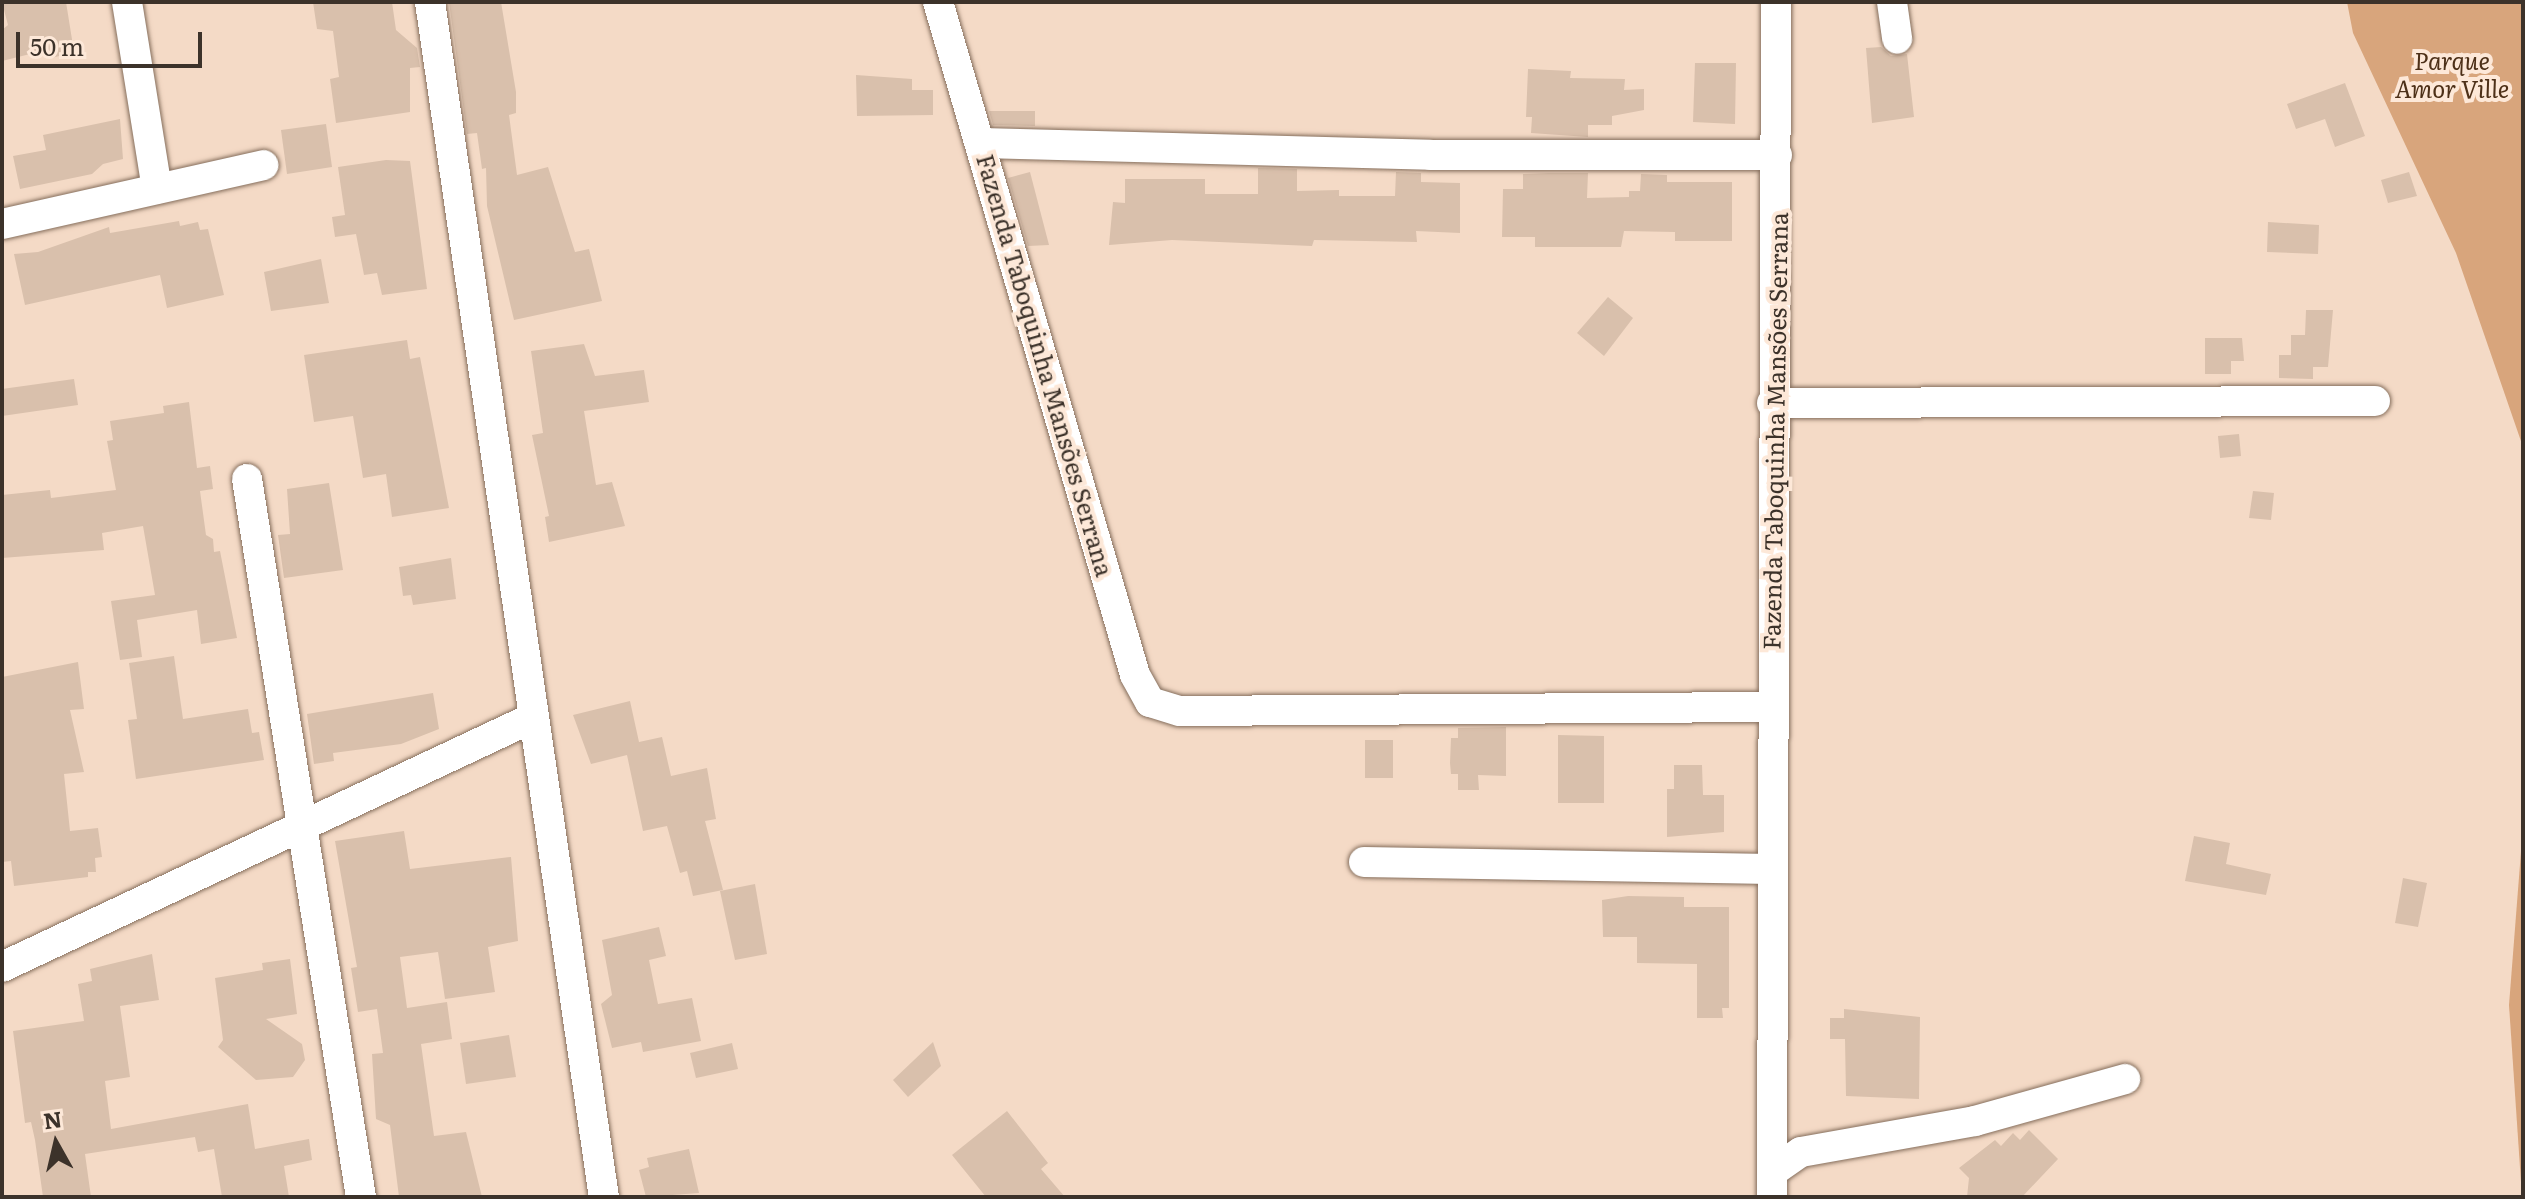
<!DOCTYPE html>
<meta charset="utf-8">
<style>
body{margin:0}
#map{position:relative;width:2525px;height:1199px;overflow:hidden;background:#f4dac6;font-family:Literata,serif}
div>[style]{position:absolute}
.green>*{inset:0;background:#d8a57c}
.building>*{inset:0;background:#d9c0ac}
.roads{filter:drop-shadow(0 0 2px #856e5c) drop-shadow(0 0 2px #856e5c)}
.minor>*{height:30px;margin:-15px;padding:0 15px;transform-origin:15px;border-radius:15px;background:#fff}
span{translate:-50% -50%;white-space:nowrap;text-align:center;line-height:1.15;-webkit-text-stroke:8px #fde8d8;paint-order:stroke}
.park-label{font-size:24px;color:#4d3018;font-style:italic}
.street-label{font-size:24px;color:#3c322a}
.frame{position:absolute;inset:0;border:4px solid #3c322a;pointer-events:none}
.north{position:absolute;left:16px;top:1103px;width:80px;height:80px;-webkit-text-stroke:6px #fde8d8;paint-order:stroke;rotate:352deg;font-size:22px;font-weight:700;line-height:32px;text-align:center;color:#3c322a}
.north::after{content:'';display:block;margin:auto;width:28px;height:36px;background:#3c322a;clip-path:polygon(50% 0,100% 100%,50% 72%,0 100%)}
.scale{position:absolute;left:16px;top:32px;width:186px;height:36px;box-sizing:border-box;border:4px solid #3c322a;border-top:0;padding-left:10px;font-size:24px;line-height:28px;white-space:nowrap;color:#3c322a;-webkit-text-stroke:6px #fde8d8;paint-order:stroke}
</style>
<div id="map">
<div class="green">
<i style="clip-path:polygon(2347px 2px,2523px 2px,2523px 447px,2456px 253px,2353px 33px)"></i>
<i style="clip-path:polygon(2523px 826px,2523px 1197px,2522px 1197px,2509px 1005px)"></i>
</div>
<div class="building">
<i style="clip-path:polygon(2px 2px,66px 2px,74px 52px,48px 59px,46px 50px,2px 61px,2px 30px,8px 25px)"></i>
<i style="clip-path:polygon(313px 2px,392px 2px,396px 30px,417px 48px,420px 67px,410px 68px,410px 112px,336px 123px,330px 79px,339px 77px,333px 31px,317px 29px)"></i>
<i style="clip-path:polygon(449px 2px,501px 2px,516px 92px,516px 113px,509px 115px,517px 175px,548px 167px,575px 252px,589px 249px,602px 301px,514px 320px,487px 206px,486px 168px,482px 169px,477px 133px,467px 134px)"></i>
<i style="clip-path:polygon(1881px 47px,1891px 56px,1907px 54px,1914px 117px,1872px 123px,1866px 48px)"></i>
<i style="clip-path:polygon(1695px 63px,1736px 63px,1735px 124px,1693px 122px)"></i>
<i style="clip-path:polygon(1528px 69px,1571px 71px,1570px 78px,1625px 79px,1624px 90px,1644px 89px,1644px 110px,1612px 116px,1612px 125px,1588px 125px,1588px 137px,1531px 133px,1532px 117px,1526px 117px)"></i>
<i style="clip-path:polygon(856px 75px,912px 79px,912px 90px,933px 90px,933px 115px,857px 116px)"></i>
<i style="clip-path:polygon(2345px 83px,2365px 136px,2335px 147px,2325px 119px,2296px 129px,2287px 104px)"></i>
<i style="clip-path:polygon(989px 111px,1035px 111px,1035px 126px,993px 125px)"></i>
<i style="clip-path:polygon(120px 119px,123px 159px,103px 164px,92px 174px,20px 189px,13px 156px,46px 150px,43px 135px)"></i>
<i style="clip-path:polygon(326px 124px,332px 167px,287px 174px,281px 130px)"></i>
<i style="clip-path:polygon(386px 160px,410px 161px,427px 289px,382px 295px,377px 273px,364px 275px,356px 234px,335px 237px,332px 217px,345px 215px,338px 167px)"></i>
<i style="clip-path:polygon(1258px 168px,1297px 169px,1297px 191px,1339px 190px,1339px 196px,1395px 196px,1396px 172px,1421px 173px,1421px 182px,1460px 183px,1460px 233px,1416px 231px,1417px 242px,1314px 240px,1312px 246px,1172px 240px,1109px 245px,1113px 202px,1125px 203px,1125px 179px,1205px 179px,1205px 194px,1258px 194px)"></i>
<i style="clip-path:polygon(1030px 172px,1049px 245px,1028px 246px,1008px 178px)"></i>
<i style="clip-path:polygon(2409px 172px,2417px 196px,2388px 203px,2381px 180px)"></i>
<i style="clip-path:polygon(1549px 173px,1588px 173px,1587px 198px,1629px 197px,1629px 191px,1640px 191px,1641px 174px,1667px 175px,1667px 182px,1732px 182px,1732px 241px,1675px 241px,1675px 232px,1624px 231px,1621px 247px,1535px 247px,1535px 237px,1502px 237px,1503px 189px,1523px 189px,1523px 174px)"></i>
<i style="clip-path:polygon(179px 221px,180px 226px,198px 222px,200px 230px,208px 229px,224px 295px,167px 308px,160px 275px,25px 305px,14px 254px,38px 252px,109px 227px,110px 233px)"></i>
<i style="clip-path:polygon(2268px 222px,2319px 225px,2318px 254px,2267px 252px)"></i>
<i style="clip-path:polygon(321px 259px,329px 303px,271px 311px,264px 272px)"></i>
<i style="clip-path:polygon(1608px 297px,1633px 318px,1604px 356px,1577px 333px)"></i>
<i style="clip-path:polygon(2306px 310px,2333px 310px,2328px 367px,2313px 367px,2313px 379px,2279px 378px,2279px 355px,2291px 355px,2291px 335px,2305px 335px)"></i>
<i style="clip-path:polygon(2205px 338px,2242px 338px,2244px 361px,2231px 361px,2231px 374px,2205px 374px)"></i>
<i style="clip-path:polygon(407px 340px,410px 359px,420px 357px,449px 508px,392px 517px,386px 474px,363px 478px,353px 416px,314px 422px,304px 355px)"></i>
<i style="clip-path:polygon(584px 344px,595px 376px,644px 370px,649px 402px,584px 411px,596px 485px,612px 482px,625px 526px,549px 542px,545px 517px,549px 516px,532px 435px,543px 433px,531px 351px)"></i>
<i style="clip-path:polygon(74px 379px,78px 405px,2px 416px,2px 389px)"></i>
<i style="clip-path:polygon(189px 402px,197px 468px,210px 466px,213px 489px,200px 491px,206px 535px,213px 539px,214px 552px,220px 551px,237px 638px,201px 644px,197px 610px,137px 620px,142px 657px,120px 660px,111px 601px,155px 595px,143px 526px,102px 533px,104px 550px,2px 558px,2px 495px,50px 490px,51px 498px,116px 490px,107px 441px,113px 440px,110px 421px,164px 413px,163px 406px)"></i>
<i style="clip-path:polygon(2239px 434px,2241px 456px,2220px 458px,2218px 436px)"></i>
<i style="clip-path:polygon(329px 483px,343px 570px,284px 578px,278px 535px,290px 534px,287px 489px)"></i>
<i style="clip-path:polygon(2253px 491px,2274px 493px,2271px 520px,2249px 518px)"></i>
<i style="clip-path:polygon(451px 558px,456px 599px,413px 605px,411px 595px,403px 596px,399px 567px)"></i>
<i style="clip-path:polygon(174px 656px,183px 719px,248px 709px,252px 733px,259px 732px,264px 760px,136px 779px,128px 720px,137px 719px,129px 663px)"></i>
<i style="clip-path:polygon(78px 662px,84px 709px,70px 710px,84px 772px,64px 774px,70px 831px,98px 828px,102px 857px,95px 858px,96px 872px,88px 872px,88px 877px,14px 886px,11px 861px,2px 862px,2px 677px)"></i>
<i style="clip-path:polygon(433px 693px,439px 729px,401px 744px,333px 753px,334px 761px,314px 764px,307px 714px)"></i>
<i style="clip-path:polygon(630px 701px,639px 742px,662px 737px,671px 776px,707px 768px,716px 819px,705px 821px,723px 890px,693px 896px,687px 871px,680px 873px,667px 826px,643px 831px,627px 755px,591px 764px,573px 715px)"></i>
<i style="clip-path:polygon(1506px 727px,1506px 776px,1478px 775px,1479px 790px,1458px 790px,1458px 774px,1451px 774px,1450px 763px,1451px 738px,1458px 738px,1458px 728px)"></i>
<i style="clip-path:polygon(1558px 735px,1604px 736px,1604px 803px,1558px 803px)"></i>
<i style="clip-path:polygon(1365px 740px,1393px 740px,1393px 778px,1365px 778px)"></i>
<i style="clip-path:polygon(1674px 765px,1702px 765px,1703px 795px,1724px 795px,1724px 832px,1667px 837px,1667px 789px,1674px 789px)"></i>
<i style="clip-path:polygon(404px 831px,410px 869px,511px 857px,518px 941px,488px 947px,495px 992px,445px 999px,438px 952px,400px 957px,407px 1008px,447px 1002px,452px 1039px,421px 1044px,434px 1136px,466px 1132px,482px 1197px,399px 1197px,390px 1125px,376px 1119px,372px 1054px,383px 1053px,377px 1009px,358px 1012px,351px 968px,357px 967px,335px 841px)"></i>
<i style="clip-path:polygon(2194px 836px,2230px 843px,2226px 864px,2271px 874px,2266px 895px,2185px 881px)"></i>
<i style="clip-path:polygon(2403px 878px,2427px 883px,2418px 927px,2395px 923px)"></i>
<i style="clip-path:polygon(755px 884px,767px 954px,735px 960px,720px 891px)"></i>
<i style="clip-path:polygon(1628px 896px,1684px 897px,1684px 907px,1729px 907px,1729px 1008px,1722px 1008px,1723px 1018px,1697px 1018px,1697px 964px,1637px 963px,1637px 937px,1603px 937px,1602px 900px)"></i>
<i style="clip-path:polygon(659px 927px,666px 956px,649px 960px,658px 1004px,692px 998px,701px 1041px,643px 1052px,641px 1042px,612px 1048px,601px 1004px,612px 995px,602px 940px)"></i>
<i style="clip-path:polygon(152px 954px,159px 1000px,120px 1006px,130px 1077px,105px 1081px,111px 1129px,248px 1104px,255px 1149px,309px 1139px,312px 1160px,284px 1166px,289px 1197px,222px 1197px,214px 1149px,198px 1152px,195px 1137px,85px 1154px,91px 1197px,43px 1197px,35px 1140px,31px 1122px,25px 1123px,13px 1031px,84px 1021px,78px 984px,92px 981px,90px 969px)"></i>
<i style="clip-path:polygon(290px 959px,297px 1014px,266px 1019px,302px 1044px,305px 1060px,293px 1077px,256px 1080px,218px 1047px,223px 1040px,215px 978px,263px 970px,262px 963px)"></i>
<i style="clip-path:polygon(1844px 1009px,1920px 1017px,1919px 1099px,1846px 1096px,1845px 1039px,1830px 1039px,1830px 1018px,1844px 1018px)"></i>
<i style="clip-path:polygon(509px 1035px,516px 1077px,466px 1084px,460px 1043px)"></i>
<i style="clip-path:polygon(933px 1042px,941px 1066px,908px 1097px,893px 1080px)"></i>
<i style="clip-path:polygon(732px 1043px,738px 1069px,696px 1078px,690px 1053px)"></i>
<i style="clip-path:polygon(1007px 1111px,1048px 1163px,1041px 1169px,1065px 1197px,986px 1197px,952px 1155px)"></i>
<i style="clip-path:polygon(2029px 1130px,2058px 1159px,2022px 1197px,1967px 1197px,1969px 1178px,1959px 1168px,1995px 1140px,2001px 1146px,2013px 1133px,2020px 1140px)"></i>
<i style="clip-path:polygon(689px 1149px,699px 1193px,646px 1197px,639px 1170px,649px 1167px,647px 1158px)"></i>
</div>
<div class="roads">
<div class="minor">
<i style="left:127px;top:2px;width:189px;rotate:80.9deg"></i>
<i style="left:430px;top:2px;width:1208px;rotate:81.72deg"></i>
<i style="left:938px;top:2px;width:701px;rotate:73.68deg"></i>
<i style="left:1135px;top:675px;width:31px;rotate:61deg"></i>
<i style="left:1150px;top:702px;width:31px;rotate:17deg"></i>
<i style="left:1180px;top:711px;width:591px;rotate:-0.39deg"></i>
<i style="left:1892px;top:2px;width:37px;rotate:82deg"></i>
<i style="left:982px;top:143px;width:448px;rotate:1.5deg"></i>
<i style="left:1430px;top:155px;width:347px"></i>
<i style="left:2px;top:224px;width:268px;rotate:-12.7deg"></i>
<i style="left:1772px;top:403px;width:603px;rotate:-0.19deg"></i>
<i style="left:247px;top:479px;width:727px;rotate:80.98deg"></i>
<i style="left:1364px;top:862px;width:407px;rotate:1deg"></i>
<i style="left:2px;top:967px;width:583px;rotate:-25.16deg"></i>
<i style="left:1772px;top:1172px;width:35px;rotate:-35deg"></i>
<i style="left:1801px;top:1152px;width:177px;rotate:-10.1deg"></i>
<i style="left:1975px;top:1121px;width:156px;rotate:-15.6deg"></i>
<i style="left:1772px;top:1197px;width:1195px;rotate:-89.81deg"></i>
</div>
</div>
<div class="park-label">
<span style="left:2452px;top:74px">Parque<br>Amor Ville</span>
</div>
<div class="street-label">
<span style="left:1046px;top:365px;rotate:74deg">Fazenda Taboquinha Mansões Serrana</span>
<span style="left:1774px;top:431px;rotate:-89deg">Fazenda Taboquinha Mansões Serrana</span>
</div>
<div class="frame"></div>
<div class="north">N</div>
<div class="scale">50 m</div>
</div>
